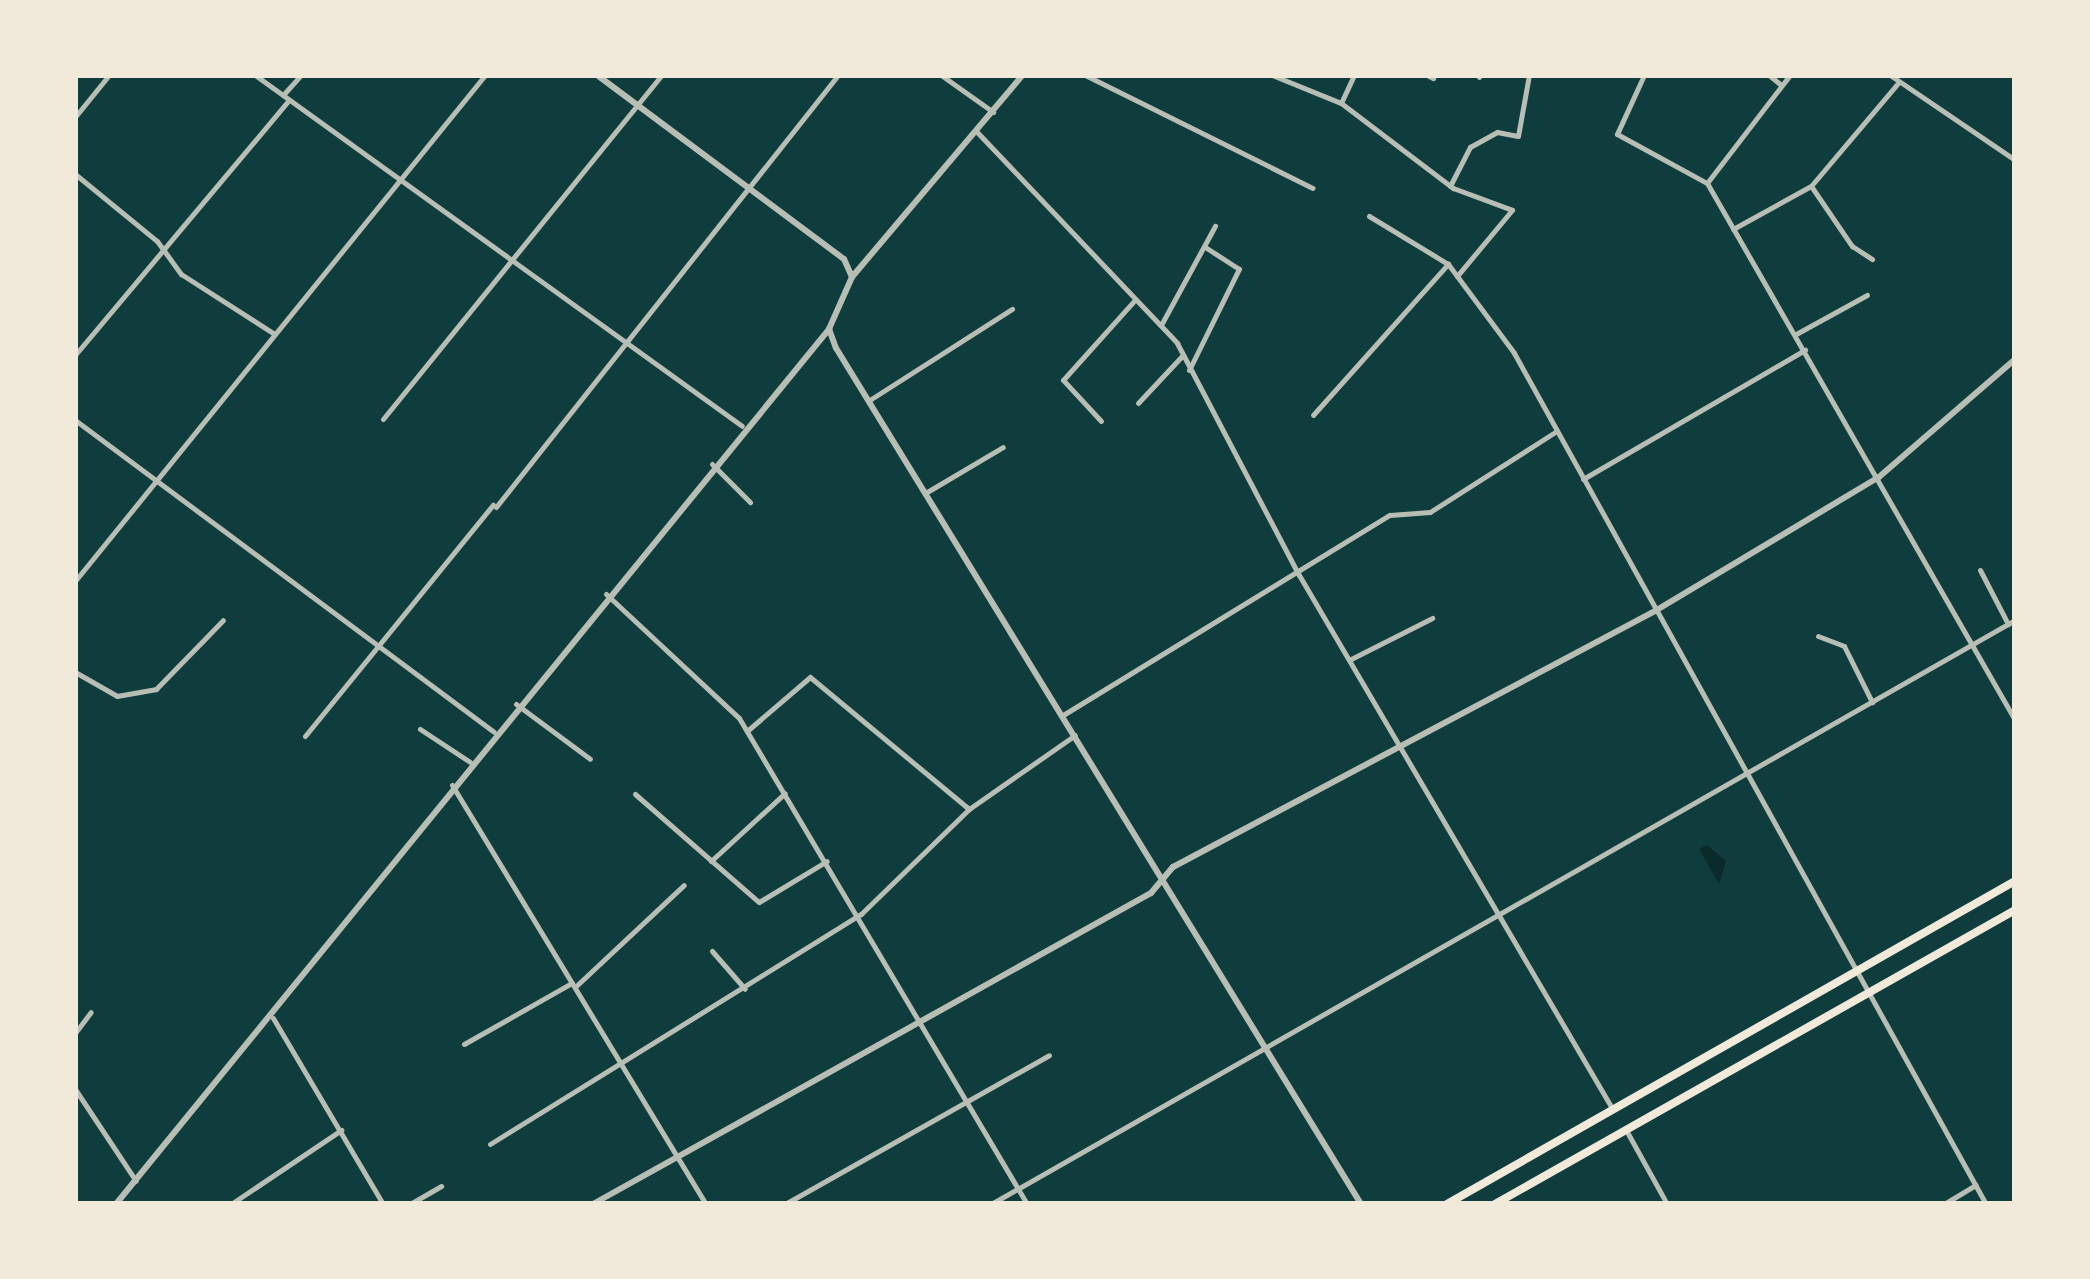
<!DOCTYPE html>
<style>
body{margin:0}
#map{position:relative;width:2090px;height:1279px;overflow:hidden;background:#0f3d3e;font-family:Rubik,sans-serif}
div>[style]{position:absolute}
.water>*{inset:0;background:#0a2a2b}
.minor>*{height:5px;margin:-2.5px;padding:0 2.5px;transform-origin:2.5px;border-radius:2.5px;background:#b8beb3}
.tertiary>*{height:6px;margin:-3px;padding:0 3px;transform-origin:3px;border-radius:3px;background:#b8beb3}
.primary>*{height:8px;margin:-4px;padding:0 4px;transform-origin:4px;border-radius:4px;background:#f1e9da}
span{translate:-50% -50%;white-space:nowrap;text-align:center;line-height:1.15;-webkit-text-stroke:8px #f1e9da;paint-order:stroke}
.frame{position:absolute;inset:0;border:78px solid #f1e9da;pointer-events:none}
</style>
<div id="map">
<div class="water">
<i style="clip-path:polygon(1707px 845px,1726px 861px,1719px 884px,1699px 849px)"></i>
</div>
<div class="minor">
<i style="left:255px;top:75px;width:600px;rotate:35.78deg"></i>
<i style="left:941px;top:75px;width:64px;rotate:35.4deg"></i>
<i style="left:1085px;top:75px;width:254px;rotate:26.4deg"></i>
<i style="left:1272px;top:75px;width:74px;rotate:22.1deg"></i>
<i style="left:1341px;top:103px;width:141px;rotate:37.2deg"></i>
<i style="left:1453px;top:188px;width:63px;rotate:20.4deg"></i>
<i style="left:1512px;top:210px;width:86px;rotate:129.8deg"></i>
<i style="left:1427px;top:75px;width:7px;rotate:27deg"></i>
<i style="left:1644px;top:75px;width:65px;rotate:114.6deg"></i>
<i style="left:1617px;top:134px;width:102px;rotate:28.6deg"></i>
<i style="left:1707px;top:183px;width:619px;rotate:60.16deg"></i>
<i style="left:1769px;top:75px;width:16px;rotate:40deg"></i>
<i style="left:1890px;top:75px;width:151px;rotate:34.2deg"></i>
<i style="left:1479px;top:77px;width:2px;rotate:-63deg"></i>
<i style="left:283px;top:95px;width:27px;rotate:-48deg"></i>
<i style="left:1341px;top:103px;width:31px;rotate:-65deg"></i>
<i style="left:75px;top:117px;width:54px;rotate:-51deg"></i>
<i style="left:977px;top:132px;width:291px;rotate:46.5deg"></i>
<i style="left:1177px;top:343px;width:262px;rotate:62.3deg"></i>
<i style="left:1299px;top:575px;width:618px;rotate:59.58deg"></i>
<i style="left:75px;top:174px;width:106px;rotate:39.3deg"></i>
<i style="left:157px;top:241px;width:41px;rotate:54deg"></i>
<i style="left:181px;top:274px;width:109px;rotate:32.7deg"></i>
<i style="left:1707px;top:183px;width:136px;rotate:-52.5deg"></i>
<i style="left:1450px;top:186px;width:44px;rotate:-62.9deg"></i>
<i style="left:1470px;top:147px;width:31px;rotate:-29deg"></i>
<i style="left:1497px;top:132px;width:21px;rotate:11deg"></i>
<i style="left:1518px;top:136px;width:62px;rotate:-79.8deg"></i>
<i style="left:1811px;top:186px;width:73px;rotate:55.7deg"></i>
<i style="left:1852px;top:246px;width:24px;rotate:33deg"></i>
<i style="left:1369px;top:216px;width:92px;rotate:31.3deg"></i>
<i style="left:1448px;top:264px;width:111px;rotate:53.4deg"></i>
<i style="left:1514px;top:353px;width:973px;rotate:60.99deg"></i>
<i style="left:1733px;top:229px;width:89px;rotate:-28.9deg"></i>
<i style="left:1811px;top:186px;width:136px;rotate:-49.8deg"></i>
<i style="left:1161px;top:325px;width:113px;rotate:-61.4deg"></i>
<i style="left:1796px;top:334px;width:81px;rotate:-28.8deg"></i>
<i style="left:75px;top:355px;width:330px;rotate:-50deg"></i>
<i style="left:1189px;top:370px;width:113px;rotate:-63.7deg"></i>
<i style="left:1239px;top:269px;width:40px;rotate:-147.1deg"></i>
<i style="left:868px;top:401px;width:171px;rotate:-32.6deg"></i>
<i style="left:1138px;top:403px;width:64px;rotate:-46.9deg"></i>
<i style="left:1313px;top:415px;width:203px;rotate:-48.2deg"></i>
<i style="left:383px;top:419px;width:443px;rotate:-51deg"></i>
<i style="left:75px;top:420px;width:522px;rotate:36.67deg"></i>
<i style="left:1101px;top:421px;width:56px;rotate:-132.8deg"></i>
<i style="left:1063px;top:380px;width:106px;rotate:-48.1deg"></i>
<i style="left:712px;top:464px;width:54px;rotate:45deg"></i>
<i style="left:1583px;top:479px;width:257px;rotate:-30.2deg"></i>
<i style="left:927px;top:492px;width:88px;rotate:-30.6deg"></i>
<i style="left:496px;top:507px;width:551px;rotate:-51.63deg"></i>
<i style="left:1980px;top:570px;width:61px;rotate:62.6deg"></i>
<i style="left:75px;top:581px;width:651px;rotate:-50.98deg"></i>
<i style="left:606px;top:594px;width:182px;rotate:43deg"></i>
<i style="left:739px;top:718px;width:565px;rotate:59.35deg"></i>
<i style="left:1818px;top:636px;width:28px;rotate:21deg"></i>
<i style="left:1844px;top:646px;width:63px;rotate:63.4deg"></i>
<i style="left:1351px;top:659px;width:91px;rotate:-26.8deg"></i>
<i style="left:75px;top:672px;width:48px;rotate:29.7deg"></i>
<i style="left:117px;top:696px;width:40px;rotate:-10deg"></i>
<i style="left:156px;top:689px;width:96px;rotate:-45.8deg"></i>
<i style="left:516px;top:704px;width:92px;rotate:36.6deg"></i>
<i style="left:1063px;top:715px;width:383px;rotate:-31.5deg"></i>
<i style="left:1390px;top:515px;width:40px;rotate:-4.3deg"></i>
<i style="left:1430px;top:512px;width:148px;rotate:-32.6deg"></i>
<i style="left:420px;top:729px;width:60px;rotate:33.4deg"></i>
<i style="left:747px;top:731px;width:83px;rotate:-40.6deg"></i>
<i style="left:810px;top:677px;width:207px;rotate:39.7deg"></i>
<i style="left:305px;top:736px;width:298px;rotate:-50.9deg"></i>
<i style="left:452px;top:785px;width:490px;rotate:58.8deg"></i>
<i style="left:635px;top:794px;width:164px;rotate:41.1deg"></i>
<i style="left:759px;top:902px;width:79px;rotate:-31.1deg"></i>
<i style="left:711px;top:861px;width:100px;rotate:-42.6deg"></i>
<i style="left:712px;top:951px;width:50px;rotate:49deg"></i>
<i style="left:575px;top:987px;width:149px;rotate:-43.1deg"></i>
<i style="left:273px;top:1018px;width:216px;rotate:59.4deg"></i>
<i style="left:75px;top:1033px;width:26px;rotate:-53deg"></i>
<i style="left:464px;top:1044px;width:124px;rotate:-29.5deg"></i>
<i style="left:75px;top:1089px;width:110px;rotate:56.5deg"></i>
<i style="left:1626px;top:1130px;width:85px;rotate:61deg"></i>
<i style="left:490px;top:1144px;width:437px;rotate:-31.8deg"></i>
<i style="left:861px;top:914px;width:151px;rotate:-44.2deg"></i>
<i style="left:969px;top:809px;width:129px;rotate:-34.9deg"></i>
<i style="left:231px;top:1204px;width:133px;rotate:-33.9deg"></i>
<i style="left:410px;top:1204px;width:36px;rotate:-30deg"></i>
<i style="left:785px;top:1204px;width:303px;rotate:-29.4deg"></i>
<i style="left:991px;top:1204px;width:1179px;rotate:-29.7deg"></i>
<i style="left:1944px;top:1204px;width:37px;rotate:-31deg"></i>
</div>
<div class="tertiary">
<i style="left:597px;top:75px;width:308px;rotate:36.7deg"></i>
<i style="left:844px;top:259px;width:20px;rotate:66deg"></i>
<i style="left:852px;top:277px;width:57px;rotate:113.9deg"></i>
<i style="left:829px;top:329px;width:20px;rotate:70deg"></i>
<i style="left:836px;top:348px;width:1004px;rotate:58.48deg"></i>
<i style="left:852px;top:277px;width:265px;rotate:-49.8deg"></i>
<i style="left:116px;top:1204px;width:1129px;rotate:-50.82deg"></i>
<i style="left:593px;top:1204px;width:639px;rotate:-29.13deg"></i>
<i style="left:1151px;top:893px;width:34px;rotate:-50deg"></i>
<i style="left:1173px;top:867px;width:546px;rotate:-27.97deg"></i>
<i style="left:1655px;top:611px;width:261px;rotate:-30.9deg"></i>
<i style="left:1879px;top:477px;width:180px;rotate:-40.9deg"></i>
</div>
<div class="primary">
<i style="left:1447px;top:1204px;width:653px;rotate:-29.63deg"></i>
<i style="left:1495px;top:1204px;width:597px;rotate:-29.48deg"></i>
</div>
<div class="frame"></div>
</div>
